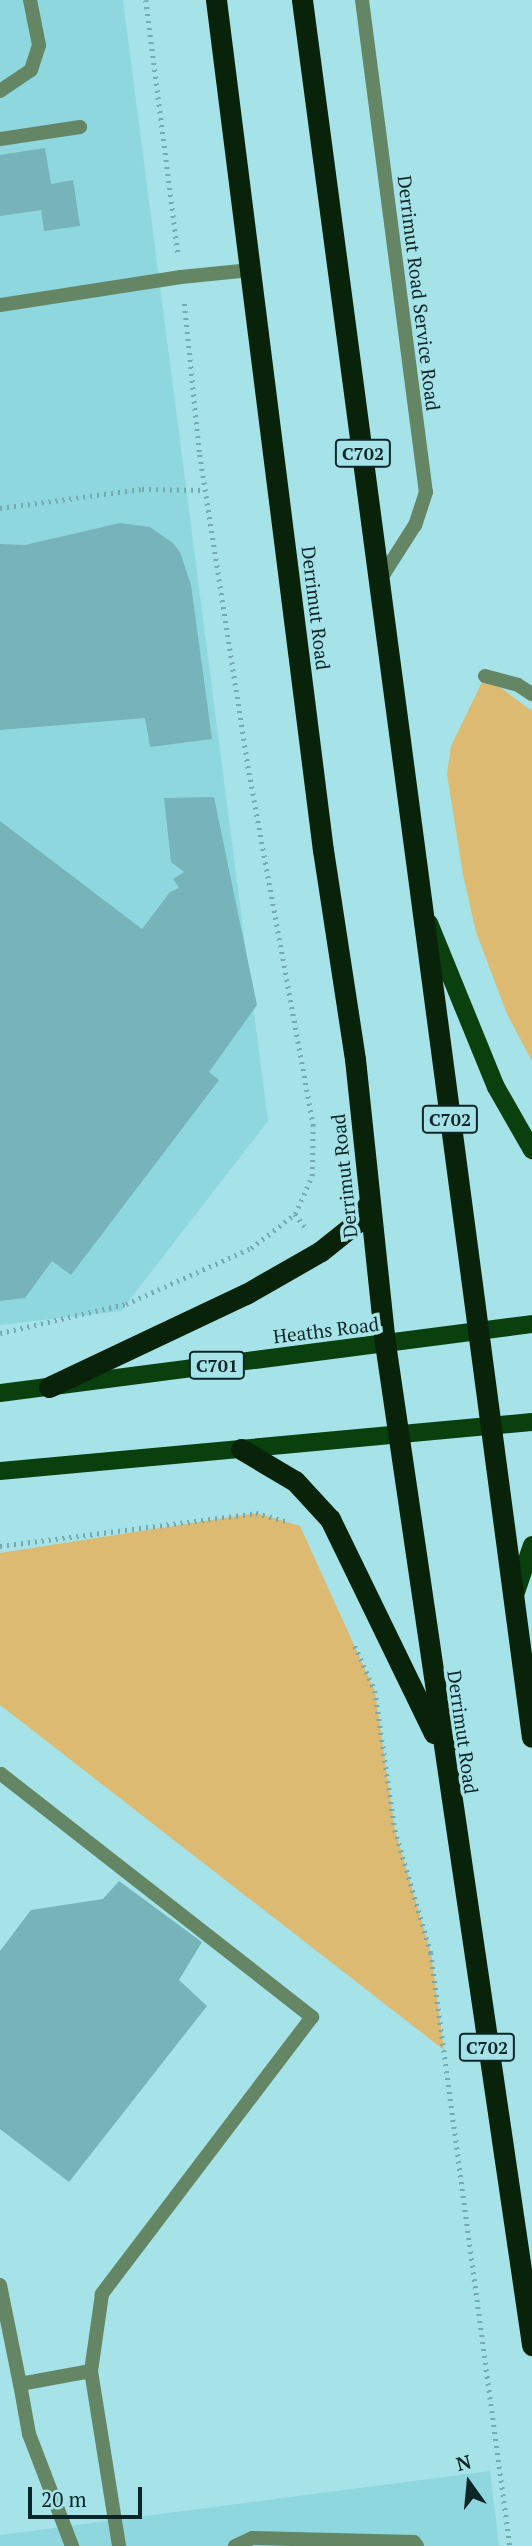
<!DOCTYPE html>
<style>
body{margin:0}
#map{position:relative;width:532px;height:2546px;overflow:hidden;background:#a5e3e9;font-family:"PT Serif",serif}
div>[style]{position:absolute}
.built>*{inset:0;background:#8fd7de}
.green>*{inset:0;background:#ddba72}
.building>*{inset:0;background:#77b4ba}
.path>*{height:4.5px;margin-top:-2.25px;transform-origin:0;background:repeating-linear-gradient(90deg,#77aaaf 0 2px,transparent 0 7px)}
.lane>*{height:14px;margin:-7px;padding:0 7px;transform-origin:7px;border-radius:7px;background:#658664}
.street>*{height:14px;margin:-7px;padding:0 7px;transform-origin:7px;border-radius:7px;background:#658664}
.primary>*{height:18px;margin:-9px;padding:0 9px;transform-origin:9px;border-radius:9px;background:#0a400e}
.highway>*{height:21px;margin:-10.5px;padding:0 10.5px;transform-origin:10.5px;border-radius:10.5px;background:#09230a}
span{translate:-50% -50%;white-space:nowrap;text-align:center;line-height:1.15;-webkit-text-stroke:7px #a5e3e9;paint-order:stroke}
.shield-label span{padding:2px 5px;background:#a5e3e9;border:2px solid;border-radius:5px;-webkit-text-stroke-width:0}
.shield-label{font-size:18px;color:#0c2628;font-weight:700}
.street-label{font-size:19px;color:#0c2628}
.north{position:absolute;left:434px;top:2448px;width:70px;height:70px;-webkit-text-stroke:5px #a5e3e9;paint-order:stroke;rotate:345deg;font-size:19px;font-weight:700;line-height:28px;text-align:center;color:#0c2628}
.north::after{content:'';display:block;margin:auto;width:24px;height:32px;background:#0c2628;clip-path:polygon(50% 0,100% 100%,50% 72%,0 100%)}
.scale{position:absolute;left:28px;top:2487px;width:114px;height:32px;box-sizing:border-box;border:4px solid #0c2628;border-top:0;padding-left:9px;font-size:21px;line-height:24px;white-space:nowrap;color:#0c2628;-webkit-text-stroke:5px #a5e3e9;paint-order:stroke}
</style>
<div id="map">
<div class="built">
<i style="clip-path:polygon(0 0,123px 0,268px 1121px,121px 1311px,0 1325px)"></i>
<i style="clip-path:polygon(490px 2471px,499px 2546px,0 2546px,0 2535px)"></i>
</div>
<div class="green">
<i style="clip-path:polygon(485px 676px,532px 711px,532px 1061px,507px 1014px,476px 932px,463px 875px,447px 774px,451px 746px)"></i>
<i style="clip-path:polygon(256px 1513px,300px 1526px,375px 1691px,395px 1830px,431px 1953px,444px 2050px,0 1705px,0 1553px)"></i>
</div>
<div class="building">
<i style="clip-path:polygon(45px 148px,51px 184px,73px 180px,80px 226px,44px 231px,41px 210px,0 216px,0 155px)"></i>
<i style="clip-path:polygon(120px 523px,150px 527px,173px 543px,180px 552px,191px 585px,212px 739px,150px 747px,145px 718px,0 730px,0 544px,25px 545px)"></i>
<i style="clip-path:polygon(214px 797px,257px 1005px,209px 1072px,219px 1080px,71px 1275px,52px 1261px,25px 1298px,0 1301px,0 821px,142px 929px,170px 892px,179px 888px,173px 879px,184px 872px,171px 862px,164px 798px)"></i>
<i style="clip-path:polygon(119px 1881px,202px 1942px,179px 1980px,207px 2006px,69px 2182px,0 2129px,0 1951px,31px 1910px,103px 1899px)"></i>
</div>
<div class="path">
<i style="left:146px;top:0;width:255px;rotate:82.8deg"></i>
<i style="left:0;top:508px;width:143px;rotate:-7.6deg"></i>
<i style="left:142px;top:489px;width:63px;rotate:0.9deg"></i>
<i style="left:295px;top:1214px;width:16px;rotate:52deg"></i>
<i style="left:0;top:1333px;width:129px;rotate:-13deg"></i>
<i style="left:126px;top:1304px;width:137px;rotate:-24.1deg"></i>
<i style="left:251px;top:1248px;width:56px;rotate:-37.7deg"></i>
<i style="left:295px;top:1214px;width:42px;rotate:-65.9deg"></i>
<i style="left:312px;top:1176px;width:50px;rotate:-88.9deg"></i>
<i style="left:313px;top:1126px;width:357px;rotate:-100.3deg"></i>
<i style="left:249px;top:775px;width:327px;rotate:-98.8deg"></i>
<i style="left:199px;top:452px;width:150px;rotate:-95.7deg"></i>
<i style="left:0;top:1546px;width:258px;rotate:-7.3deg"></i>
<i style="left:256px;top:1513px;width:35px;rotate:15deg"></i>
<i style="left:355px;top:1646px;width:49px;rotate:66deg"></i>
<i style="left:375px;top:1691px;width:140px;rotate:81.8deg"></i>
<i style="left:395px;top:1830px;width:128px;rotate:73.7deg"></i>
<i style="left:431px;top:1953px;width:598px;rotate:82.41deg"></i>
</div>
<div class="lane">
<i style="left:0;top:91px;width:37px;rotate:-34deg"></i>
<i style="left:31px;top:70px;width:26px;rotate:-72deg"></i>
<i style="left:39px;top:45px;width:46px;rotate:-101.3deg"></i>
<i style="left:0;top:139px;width:81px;rotate:-8.5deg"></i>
<i style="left:0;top:305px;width:183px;rotate:-8.8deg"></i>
<i style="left:181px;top:277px;width:70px;rotate:-5.7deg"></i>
<i style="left:1px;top:1774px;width:395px;rotate:38deg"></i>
<i style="left:312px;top:2017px;width:348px;rotate:127.2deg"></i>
<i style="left:102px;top:2294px;width:78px;rotate:98.1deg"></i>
<i style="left:91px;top:2371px;width:177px;rotate:80.9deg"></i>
<i style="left:0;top:2285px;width:101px;rotate:78.6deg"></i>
<i style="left:72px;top:2546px;width:120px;rotate:-111deg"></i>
<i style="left:29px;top:2434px;width:51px;rotate:-100.2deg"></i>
<i style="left:20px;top:2384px;width:72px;rotate:-10.4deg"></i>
<i style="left:235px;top:2546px;width:19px;rotate:-25deg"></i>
<i style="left:252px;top:2538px;width:162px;rotate:1.4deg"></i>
<i style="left:414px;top:2542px;width:5px;rotate:53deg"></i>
</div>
<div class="street">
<i style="left:362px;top:0;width:496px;rotate:82.6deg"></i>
<i style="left:426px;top:492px;width:35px;rotate:108deg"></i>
<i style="left:415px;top:525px;width:65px;rotate:122.5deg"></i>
<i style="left:485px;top:676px;width:34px;rotate:15deg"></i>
<i style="left:518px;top:685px;width:17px;rotate:33deg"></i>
<i style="left:0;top:1774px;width:1px"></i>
</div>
<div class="primary">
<i style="left:429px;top:923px;width:177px;rotate:67.8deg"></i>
<i style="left:496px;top:1087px;width:73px;rotate:60.3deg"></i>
<i style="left:0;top:1393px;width:536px;rotate:-7.39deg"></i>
<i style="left:0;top:1471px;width:534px;rotate:-5.26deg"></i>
<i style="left:514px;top:1598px;width:56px;rotate:-71.2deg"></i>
</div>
<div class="highway">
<i style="left:216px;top:0;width:857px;rotate:82.83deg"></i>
<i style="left:323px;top:850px;width:211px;rotate:81.3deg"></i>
<i style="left:355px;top:1059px;width:286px;rotate:84deg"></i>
<i style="left:385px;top:1343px;width:1013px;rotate:81.65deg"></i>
<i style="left:302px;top:0;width:1752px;rotate:82.46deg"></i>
<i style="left:49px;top:1387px;width:218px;rotate:-25.3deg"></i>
<i style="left:246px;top:1294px;width:86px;rotate:-29.8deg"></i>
<i style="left:321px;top:1251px;width:45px;rotate:-38.7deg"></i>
<i style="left:356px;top:1223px;width:24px;rotate:-57deg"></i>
<i style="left:241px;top:1449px;width:63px;rotate:30.7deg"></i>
<i style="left:295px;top:1481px;width:52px;rotate:47.4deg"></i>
<i style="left:330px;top:1519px;width:238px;rotate:64.1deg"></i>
</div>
<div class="shield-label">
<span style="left:363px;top:453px">C702</span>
<span style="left:450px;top:1119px">C702</span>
<span style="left:217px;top:1365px">C701</span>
<span style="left:487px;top:2047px">C702</span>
</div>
<div class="street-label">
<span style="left:419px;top:293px;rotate:83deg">Derrimut Road Service Road</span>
<span style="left:316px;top:608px;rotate:83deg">Derrimut Road</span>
<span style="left:344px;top:1176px;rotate:-96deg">Derrimut Road</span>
<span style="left:326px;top:1330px;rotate:-7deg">Heaths Road</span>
<span style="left:463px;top:1732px;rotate:82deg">Derrimut Road</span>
</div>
<div class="north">N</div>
<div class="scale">20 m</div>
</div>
